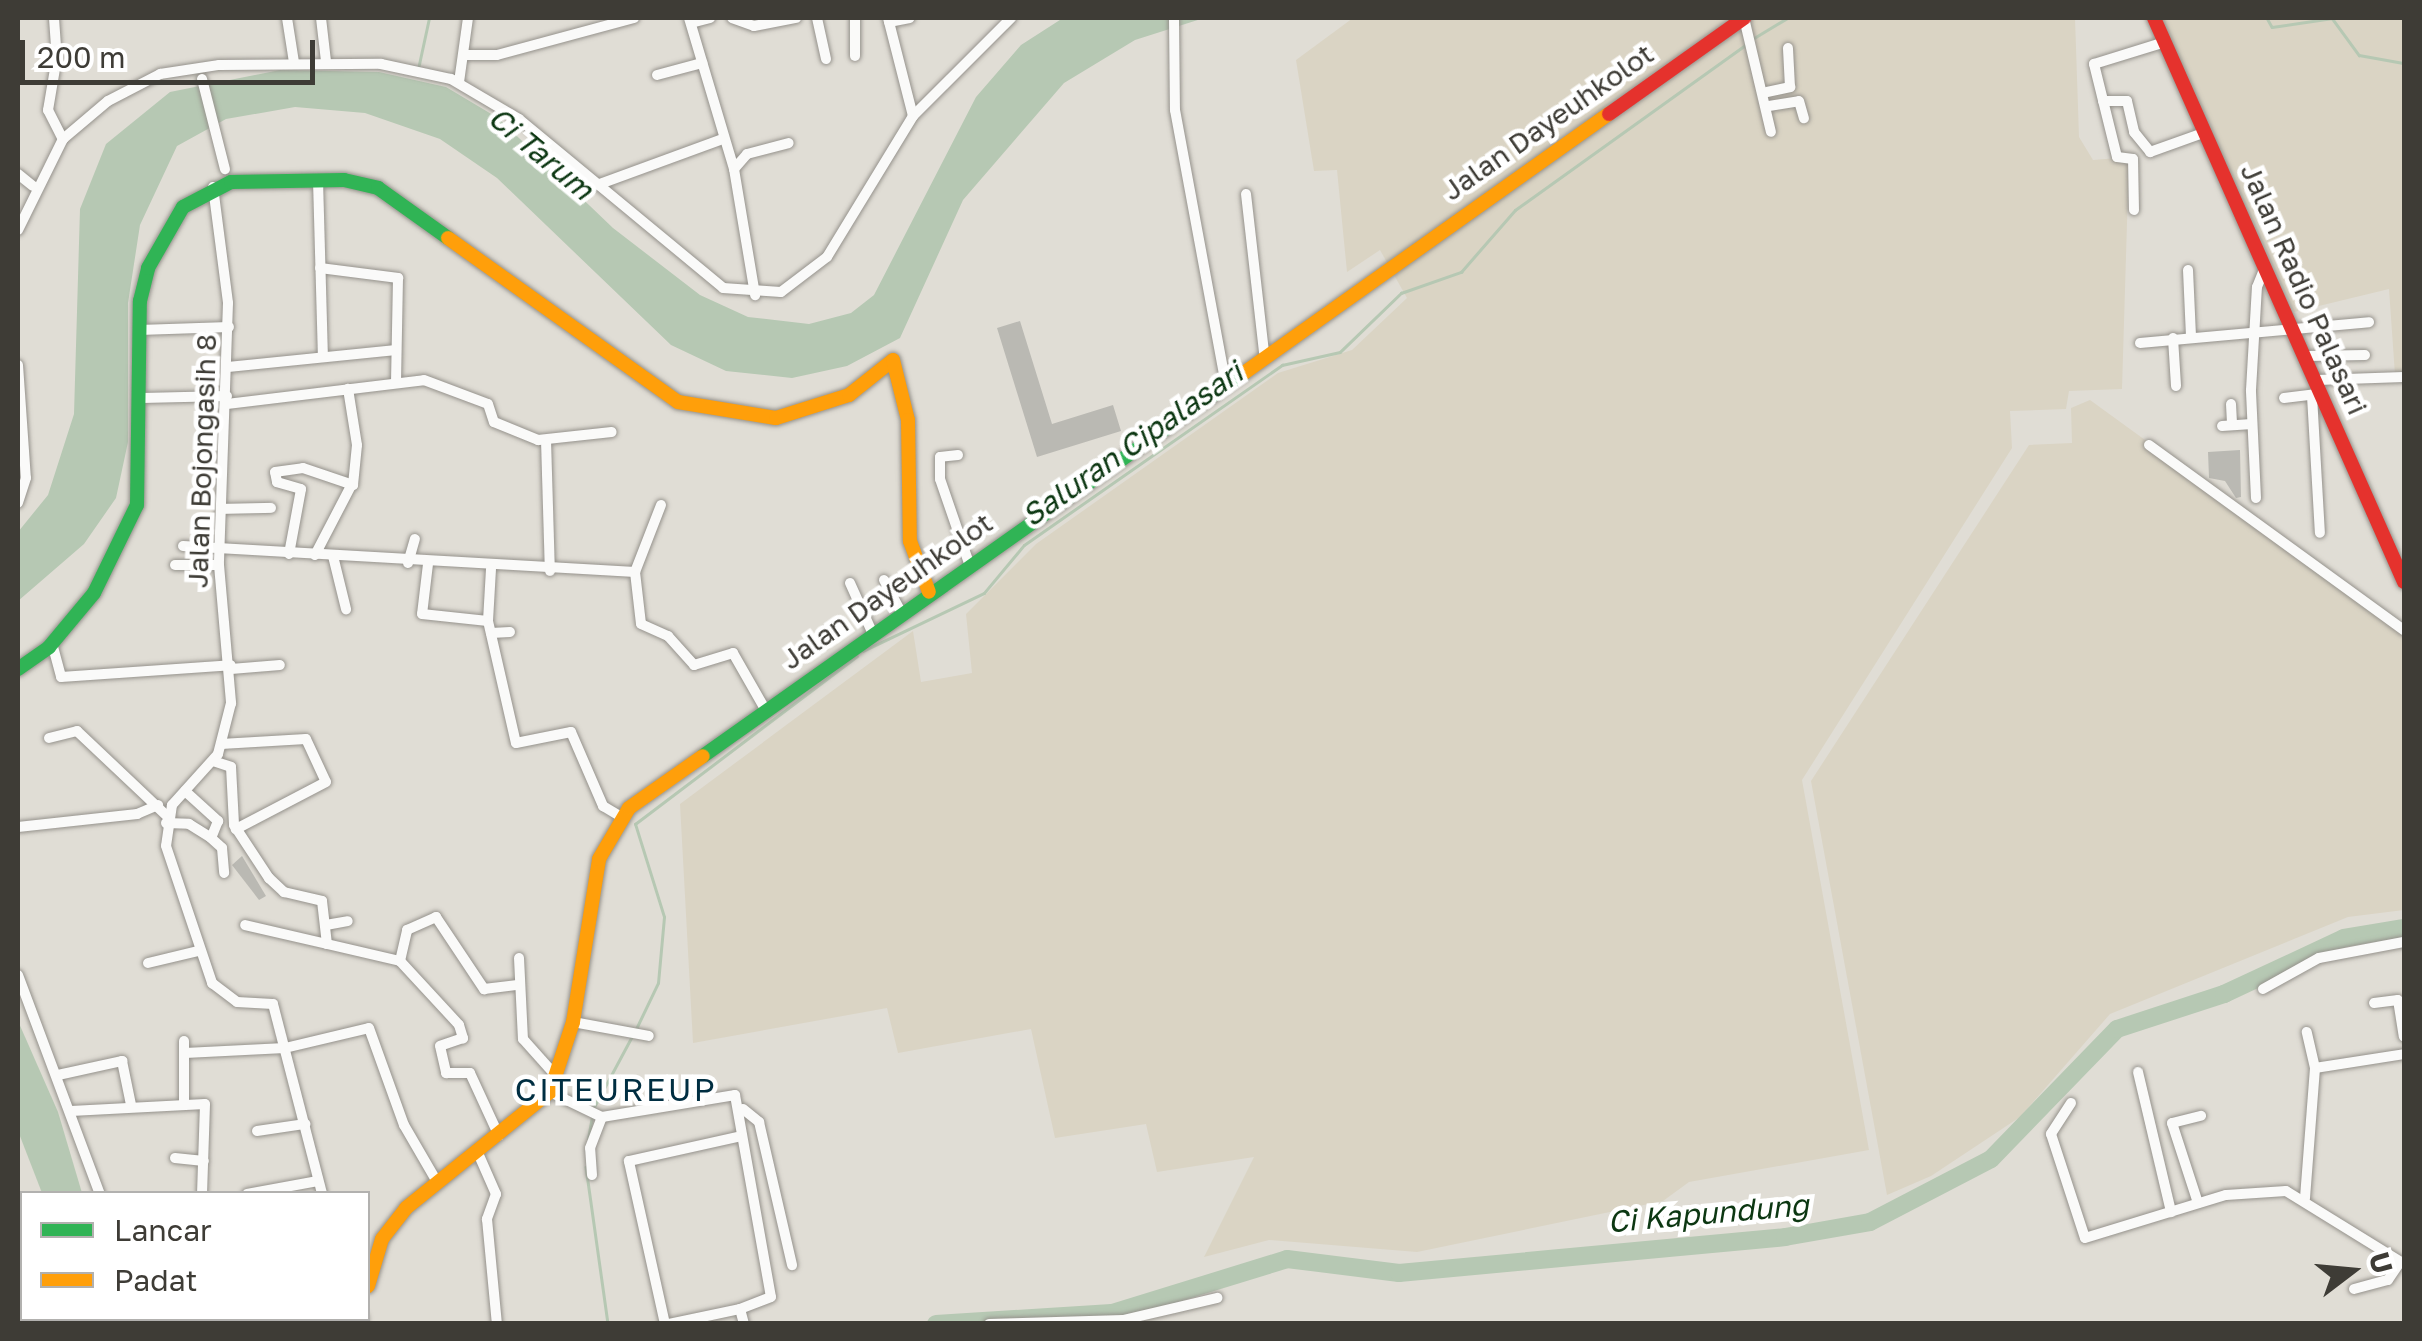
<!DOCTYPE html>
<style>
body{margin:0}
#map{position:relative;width:2422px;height:1341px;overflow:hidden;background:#e0ddd5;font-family:"Golos Text",sans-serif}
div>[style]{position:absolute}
.built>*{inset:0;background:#dad4c4}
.water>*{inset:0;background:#b6c8b3}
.stream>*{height:2.5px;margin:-1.25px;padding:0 1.25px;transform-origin:1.25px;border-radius:1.25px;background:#b6c8b3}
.river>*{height:18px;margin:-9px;padding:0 9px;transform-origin:9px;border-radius:9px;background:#b6c8b3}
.building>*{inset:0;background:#bab9b3}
.roads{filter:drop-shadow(0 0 2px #95928c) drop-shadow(0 0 2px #95928c)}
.street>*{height:10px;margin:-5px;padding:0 5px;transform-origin:5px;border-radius:5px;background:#fafaf9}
.fast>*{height:14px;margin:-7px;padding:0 7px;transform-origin:7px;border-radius:7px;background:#30b455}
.slow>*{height:14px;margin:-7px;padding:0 7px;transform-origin:7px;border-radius:7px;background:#ff9f0a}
.jam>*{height:14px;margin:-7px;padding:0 7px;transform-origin:7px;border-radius:7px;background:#e5322d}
span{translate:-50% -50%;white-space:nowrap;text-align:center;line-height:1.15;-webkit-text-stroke:9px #fff;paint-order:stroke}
.street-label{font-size:28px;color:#3e3c36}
.water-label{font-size:30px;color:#0c3712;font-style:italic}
.quarter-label{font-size:32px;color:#002e41;letter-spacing:2.5px}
.frame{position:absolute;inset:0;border:20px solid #3e3c36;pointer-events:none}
.legend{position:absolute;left:20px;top:1191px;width:350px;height:130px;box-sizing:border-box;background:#fff;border:2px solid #b2b1af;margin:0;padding:12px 18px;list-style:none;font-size:30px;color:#3e3c36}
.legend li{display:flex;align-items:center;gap:20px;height:50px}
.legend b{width:50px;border:2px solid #b2b1af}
.north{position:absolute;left:2302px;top:1221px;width:100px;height:100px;-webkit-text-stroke:8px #fff;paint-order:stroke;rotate:74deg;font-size:28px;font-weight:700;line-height:40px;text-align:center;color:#3e3c36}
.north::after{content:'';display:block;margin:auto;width:35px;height:45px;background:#3e3c36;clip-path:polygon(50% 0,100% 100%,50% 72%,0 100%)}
.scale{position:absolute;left:20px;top:40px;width:295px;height:45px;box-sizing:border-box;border:5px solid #3e3c36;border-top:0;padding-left:12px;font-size:30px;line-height:35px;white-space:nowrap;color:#3e3c36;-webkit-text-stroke:8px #fff;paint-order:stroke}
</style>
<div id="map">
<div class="built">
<i style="clip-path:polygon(1353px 18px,2075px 18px,2079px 137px,2093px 160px,2129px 157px,2122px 389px,2069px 391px,2066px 409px,2010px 411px,2012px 448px,1802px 780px,1869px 1150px,1689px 1182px,1663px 1201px,1417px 1252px,1269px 1240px,1204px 1257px,1254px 1157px,1157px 1172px,1146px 1124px,1055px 1138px,1031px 1029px,898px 1053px,887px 1008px,693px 1043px,680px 804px,913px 631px,921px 682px,972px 673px,966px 614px,1036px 544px,1278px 373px,1352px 350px,1407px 298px,1380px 250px,1347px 272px,1337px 170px,1314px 171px,1296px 60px)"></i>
<i style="clip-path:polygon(2159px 18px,2404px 18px,2404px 376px,2395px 375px,2389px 289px,2294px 312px)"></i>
<i style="clip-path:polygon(2090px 400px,2404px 628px,2404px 910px,2348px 917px,2110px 1014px,2020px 1117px,1931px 1176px,1887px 1195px,1811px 781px,2029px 445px,2072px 443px,2071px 408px)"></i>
</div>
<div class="water">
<i style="clip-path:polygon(1063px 18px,1204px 18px,1135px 40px,1064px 83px,963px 200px,900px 338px,847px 366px,792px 378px,726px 371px,671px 345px,497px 178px,440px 139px,365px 113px,295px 107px,226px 119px,177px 146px,140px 225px,128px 303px,128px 442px,116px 498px,84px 544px,18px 601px,18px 532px,48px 495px,74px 414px,80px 209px,106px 144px,170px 92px,280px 70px,379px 72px,446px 87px,498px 118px,613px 228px,700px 295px,748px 317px,809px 324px,851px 313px,874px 295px,976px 97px,1021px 45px)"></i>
<i style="clip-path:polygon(18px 1021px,58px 1112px,82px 1193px,42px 1193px,18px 1131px)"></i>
</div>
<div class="stream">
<i style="left:2267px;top:18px;width:10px;rotate:61deg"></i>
<i style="left:2272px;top:27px;width:61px;rotate:-8.5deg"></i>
<i style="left:2332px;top:18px;width:46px;rotate:53.9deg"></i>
<i style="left:2359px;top:55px;width:46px;rotate:10.1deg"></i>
<i style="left:1754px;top:38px;width:39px;rotate:-31deg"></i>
<i style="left:418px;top:69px;width:52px;rotate:-77.8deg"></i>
<i style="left:863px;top:651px;width:134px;rotate:-25.6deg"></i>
<i style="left:984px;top:593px;width:62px;rotate:-50.2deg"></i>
<i style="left:1024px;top:545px;width:315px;rotate:-34.9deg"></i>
<i style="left:1282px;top:365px;width:59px;rotate:-12.6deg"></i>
<i style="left:1340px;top:352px;width:85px;rotate:-44deg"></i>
<i style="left:1401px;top:293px;width:64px;rotate:-19.3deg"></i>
<i style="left:1461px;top:272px;width:82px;rotate:-48.9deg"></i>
<i style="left:1515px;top:210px;width:287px;rotate:-35.6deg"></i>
<i style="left:635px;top:1031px;width:53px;rotate:-64.4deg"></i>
<i style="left:658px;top:983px;width:66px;rotate:-84.8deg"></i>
<i style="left:664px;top:917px;width:97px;rotate:-107.3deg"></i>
<i style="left:635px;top:824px;width:278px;rotate:-37.1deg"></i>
<i style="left:593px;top:1109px;width:81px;rotate:-61.8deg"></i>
<i style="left:588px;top:1139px;width:22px;rotate:-80deg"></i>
<i style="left:586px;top:1167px;width:159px;rotate:82deg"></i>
</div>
<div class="river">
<i style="left:936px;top:1324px;width:176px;rotate:-3.6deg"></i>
<i style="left:1112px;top:1313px;width:183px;rotate:-17.1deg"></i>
<i style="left:1287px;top:1259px;width:113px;rotate:7.1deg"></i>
<i style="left:1399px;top:1273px;width:388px;rotate:-5.3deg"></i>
<i style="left:1785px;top:1237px;width:86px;rotate:-10deg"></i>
<i style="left:1870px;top:1222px;width:136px;rotate:-27.5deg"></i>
<i style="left:1991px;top:1159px;width:181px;rotate:-45.9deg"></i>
<i style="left:2117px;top:1029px;width:113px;rotate:-18.1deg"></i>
<i style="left:2224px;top:994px;width:132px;rotate:-25deg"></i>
<i style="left:2344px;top:938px;width:61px;rotate:-9.5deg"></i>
</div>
<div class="building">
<i style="clip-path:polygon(1020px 321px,1052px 424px,1113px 405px,1121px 431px,1037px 457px,997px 328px)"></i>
<i style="clip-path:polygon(2240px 450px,2241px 497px,2236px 498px,2225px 481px,2209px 478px,2208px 452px)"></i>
<i style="clip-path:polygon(242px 856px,266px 896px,259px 900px,232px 865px)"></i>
</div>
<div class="roads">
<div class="street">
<i style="left:54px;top:18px;width:39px;rotate:86deg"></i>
<i style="left:57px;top:57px;width:54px;rotate:99.6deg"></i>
<i style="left:48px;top:110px;width:33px;rotate:63deg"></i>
<i style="left:287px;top:18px;width:45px;rotate:81deg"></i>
<i style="left:321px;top:18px;width:43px;rotate:83.4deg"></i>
<i style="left:689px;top:18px;width:158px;rotate:73.4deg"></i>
<i style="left:734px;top:169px;width:128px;rotate:80.5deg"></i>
<i style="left:732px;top:18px;width:23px;rotate:20deg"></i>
<i style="left:754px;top:26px;width:43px;rotate:-10.8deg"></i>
<i style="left:817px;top:18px;width:42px;rotate:77.6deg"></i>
<i style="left:855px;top:18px;width:38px;rotate:90deg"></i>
<i style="left:888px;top:18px;width:101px;rotate:75.7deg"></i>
<i style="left:1174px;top:18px;width:92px;rotate:89.4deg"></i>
<i style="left:1175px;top:110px;width:275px;rotate:79.5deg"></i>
<i style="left:1744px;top:18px;width:117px;rotate:76.7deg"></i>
<i style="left:889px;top:22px;width:21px;rotate:-11deg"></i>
<i style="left:691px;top:23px;width:20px;rotate:-15deg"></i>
<i style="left:467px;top:55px;width:30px"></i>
<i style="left:497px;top:55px;width:142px;rotate:-15.1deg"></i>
<i style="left:657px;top:75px;width:47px;rotate:-14.9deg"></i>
<i style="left:202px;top:79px;width:93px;rotate:75.7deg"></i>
<i style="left:459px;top:82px;width:65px;rotate:-82deg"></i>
<i style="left:1767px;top:92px;width:24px;rotate:-12deg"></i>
<i style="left:1790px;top:87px;width:39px;rotate:-93deg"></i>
<i style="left:2103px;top:101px;width:24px"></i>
<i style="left:2127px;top:101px;width:32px;rotate:77deg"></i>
<i style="left:2134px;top:132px;width:26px;rotate:51deg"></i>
<i style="left:2150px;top:152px;width:59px;rotate:-19.7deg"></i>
<i style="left:1769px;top:106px;width:30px;rotate:-9deg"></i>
<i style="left:1799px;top:101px;width:18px;rotate:74deg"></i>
<i style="left:734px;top:169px;width:20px;rotate:-49deg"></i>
<i style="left:747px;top:154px;width:43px;rotate:-14.7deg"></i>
<i style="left:18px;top:174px;width:19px;rotate:39deg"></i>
<i style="left:318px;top:180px;width:175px;rotate:88.4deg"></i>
<i style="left:597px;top:185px;width:131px;rotate:-20.1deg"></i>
<i style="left:213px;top:187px;width:117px;rotate:82.6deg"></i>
<i style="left:228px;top:303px;width:262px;rotate:92deg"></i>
<i style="left:219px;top:565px;width:139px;rotate:85deg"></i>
<i style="left:231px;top:703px;width:53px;rotate:104.3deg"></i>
<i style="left:218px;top:754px;width:69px;rotate:132deg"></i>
<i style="left:172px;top:805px;width:41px;rotate:98.3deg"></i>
<i style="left:166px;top:846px;width:145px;rotate:71.4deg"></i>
<i style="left:212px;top:983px;width:31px;rotate:37deg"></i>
<i style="left:237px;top:1002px;width:36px;rotate:3deg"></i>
<i style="left:273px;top:1004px;width:196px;rotate:75.5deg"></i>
<i style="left:1246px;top:194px;width:159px;rotate:83.5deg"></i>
<i style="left:2134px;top:210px;width:51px;rotate:-91.1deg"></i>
<i style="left:2133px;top:159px;width:16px;rotate:-173deg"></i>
<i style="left:2117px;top:157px;width:96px;rotate:-103.9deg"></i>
<i style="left:2094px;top:64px;width:74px;rotate:-17.2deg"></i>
<i style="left:18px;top:230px;width:102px;rotate:-63.7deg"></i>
<i style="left:63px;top:139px;width:59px;rotate:-40.2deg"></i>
<i style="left:108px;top:101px;width:59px;rotate:-27.4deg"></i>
<i style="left:160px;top:74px;width:60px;rotate:-8.7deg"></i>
<i style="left:219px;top:65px;width:162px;rotate:-0.4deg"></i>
<i style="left:381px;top:64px;width:72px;rotate:12.1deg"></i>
<i style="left:451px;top:79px;width:79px;rotate:30.5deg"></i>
<i style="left:519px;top:119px;width:265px;rotate:39.6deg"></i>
<i style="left:723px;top:288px;width:58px;rotate:3.9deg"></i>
<i style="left:781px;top:292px;width:58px;rotate:-37.3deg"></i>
<i style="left:827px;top:257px;width:165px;rotate:-58.6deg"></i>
<i style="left:913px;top:116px;width:139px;rotate:-45deg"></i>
<i style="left:320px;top:268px;width:79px;rotate:7.3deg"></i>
<i style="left:398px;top:278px;width:104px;rotate:91.1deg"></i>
<i style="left:2188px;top:270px;width:67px;rotate:87.4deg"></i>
<i style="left:139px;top:330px;width:90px;rotate:-1.9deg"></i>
<i style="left:2173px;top:338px;width:48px;rotate:86.4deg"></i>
<i style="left:2140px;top:343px;width:230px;rotate:-5.2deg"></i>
<i style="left:2307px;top:356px;width:58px;rotate:-1deg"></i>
<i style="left:18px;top:365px;width:113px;rotate:86deg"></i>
<i style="left:26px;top:478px;width:26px;rotate:108deg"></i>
<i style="left:228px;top:367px;width:169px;rotate:-5.8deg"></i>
<i style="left:2317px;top:380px;width:87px;rotate:-2deg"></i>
<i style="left:2312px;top:396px;width:137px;rotate:86.7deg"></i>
<i style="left:142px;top:398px;width:85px;rotate:-1.3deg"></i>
<i style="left:2284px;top:398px;width:33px;rotate:-7deg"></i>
<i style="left:227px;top:404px;width:198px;rotate:-6.9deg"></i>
<i style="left:424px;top:380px;width:68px;rotate:20.6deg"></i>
<i style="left:488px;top:404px;width:19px;rotate:72deg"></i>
<i style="left:494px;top:422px;width:48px;rotate:22.2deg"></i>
<i style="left:538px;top:440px;width:74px;rotate:-6.2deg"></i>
<i style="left:2231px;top:404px;width:19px;rotate:87deg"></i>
<i style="left:2222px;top:426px;width:30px;rotate:-4deg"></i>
<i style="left:546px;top:440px;width:131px;rotate:88.3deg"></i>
<i style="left:2149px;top:445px;width:315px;rotate:36deg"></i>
<i style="left:958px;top:455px;width:18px;rotate:174deg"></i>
<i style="left:940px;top:457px;width:22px;rotate:90deg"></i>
<i style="left:940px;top:479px;width:89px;rotate:71deg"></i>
<i style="left:2256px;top:498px;width:108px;rotate:-92.7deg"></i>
<i style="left:2251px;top:390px;width:103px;rotate:-86.7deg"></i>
<i style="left:2257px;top:287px;width:22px;rotate:-68deg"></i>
<i style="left:661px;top:505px;width:72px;rotate:111.2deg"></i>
<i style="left:635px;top:572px;width:52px;rotate:83.4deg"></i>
<i style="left:641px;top:624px;width:30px;rotate:24deg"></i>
<i style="left:668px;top:636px;width:39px;rotate:48deg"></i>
<i style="left:694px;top:665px;width:41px;rotate:-17.1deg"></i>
<i style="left:733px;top:653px;width:64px;rotate:60.3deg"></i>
<i style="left:222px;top:509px;width:49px;rotate:-1.2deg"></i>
<i style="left:183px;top:546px;width:453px;rotate:3.3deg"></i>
<i style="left:289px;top:554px;width:66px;rotate:-79.5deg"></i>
<i style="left:301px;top:489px;width:25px;rotate:-164deg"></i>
<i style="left:277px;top:482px;width:10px;rotate:-101deg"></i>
<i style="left:275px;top:472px;width:28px;rotate:-8deg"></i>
<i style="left:303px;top:468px;width:53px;rotate:18.8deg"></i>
<i style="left:353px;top:485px;width:40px;rotate:-84.3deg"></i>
<i style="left:357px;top:445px;width:57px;rotate:-99.1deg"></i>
<i style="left:315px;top:555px;width:80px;rotate:-62.5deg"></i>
<i style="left:333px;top:556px;width:55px;rotate:76.2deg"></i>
<i style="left:408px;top:563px;width:25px;rotate:-74deg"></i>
<i style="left:428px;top:564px;width:50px;rotate:96.8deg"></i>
<i style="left:422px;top:614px;width:66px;rotate:6.1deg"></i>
<i style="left:488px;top:621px;width:125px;rotate:77.1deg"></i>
<i style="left:516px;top:743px;width:56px;rotate:-11.3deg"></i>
<i style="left:571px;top:732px;width:81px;rotate:66.6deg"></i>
<i style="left:603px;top:806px;width:21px;rotate:31deg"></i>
<i style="left:175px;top:565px;width:44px"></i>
<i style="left:884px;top:580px;width:36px;rotate:62deg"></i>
<i style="left:850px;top:583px;width:54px;rotate:65.8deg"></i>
<i style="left:488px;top:621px;width:52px;rotate:-86.7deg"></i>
<i style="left:491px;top:633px;width:19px;rotate:-3deg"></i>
<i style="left:52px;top:643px;width:35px;rotate:75deg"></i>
<i style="left:61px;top:677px;width:170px;rotate:-4deg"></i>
<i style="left:231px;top:669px;width:49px;rotate:-4.7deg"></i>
<i style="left:49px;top:738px;width:29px;rotate:-14deg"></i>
<i style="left:77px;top:731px;width:124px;rotate:43.4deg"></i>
<i style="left:221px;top:744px;width:85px;rotate:-3.4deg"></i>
<i style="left:306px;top:739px;width:47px;rotate:65.1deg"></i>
<i style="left:326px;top:782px;width:102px;rotate:152.4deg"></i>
<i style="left:213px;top:761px;width:19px;rotate:18deg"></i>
<i style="left:231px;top:767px;width:58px;rotate:87deg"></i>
<i style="left:234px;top:825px;width:64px;rotate:56.6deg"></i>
<i style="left:269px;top:878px;width:21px;rotate:43deg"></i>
<i style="left:284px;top:892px;width:39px;rotate:13deg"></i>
<i style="left:322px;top:901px;width:43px;rotate:83.4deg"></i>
<i style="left:327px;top:944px;width:84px;rotate:-167deg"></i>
<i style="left:185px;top:791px;width:45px;rotate:42.3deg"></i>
<i style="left:218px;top:821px;width:18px;rotate:112deg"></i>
<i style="left:166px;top:823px;width:23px;rotate:2deg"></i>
<i style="left:189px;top:824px;width:26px;rotate:32deg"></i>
<i style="left:211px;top:838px;width:15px;rotate:42deg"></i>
<i style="left:222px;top:848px;width:25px;rotate:85deg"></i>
<i style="left:18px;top:827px;width:120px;rotate:-6.2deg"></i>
<i style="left:137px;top:814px;width:23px;rotate:-23deg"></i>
<i style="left:326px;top:925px;width:22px;rotate:-10deg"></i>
<i style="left:327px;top:944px;width:75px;rotate:13.1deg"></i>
<i style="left:400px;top:961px;width:32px;rotate:-77deg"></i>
<i style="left:407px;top:930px;width:32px;rotate:-24deg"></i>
<i style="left:436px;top:917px;width:87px;rotate:56.3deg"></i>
<i style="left:484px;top:989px;width:34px;rotate:-7deg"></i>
<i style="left:519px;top:958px;width:81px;rotate:87.2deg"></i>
<i style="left:523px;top:1039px;width:51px;rotate:48.2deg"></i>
<i style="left:400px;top:961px;width:87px;rotate:47.3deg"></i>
<i style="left:459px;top:1025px;width:14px;rotate:73deg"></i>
<i style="left:463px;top:1038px;width:24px;rotate:161deg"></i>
<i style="left:440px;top:1046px;width:28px;rotate:77deg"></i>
<i style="left:446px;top:1073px;width:24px"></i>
<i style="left:470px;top:1073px;width:69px;rotate:65.3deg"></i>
<i style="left:148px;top:963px;width:51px;rotate:-13.5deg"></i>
<i style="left:18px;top:975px;width:234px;rotate:69.5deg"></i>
<i style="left:2263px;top:989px;width:64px;rotate:-29deg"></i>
<i style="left:2319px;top:958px;width:86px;rotate:-10.7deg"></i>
<i style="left:2374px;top:1003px;width:24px;rotate:-7deg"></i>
<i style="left:2398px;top:1000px;width:37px;rotate:81deg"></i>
<i style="left:573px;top:1022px;width:77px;rotate:10.4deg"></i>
<i style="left:184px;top:1041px;width:62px;rotate:90deg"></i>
<i style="left:185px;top:1053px;width:100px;rotate:-2.9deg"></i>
<i style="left:285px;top:1048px;width:86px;rotate:-13.4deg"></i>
<i style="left:369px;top:1028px;width:103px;rotate:70.2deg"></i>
<i style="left:404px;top:1125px;width:66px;rotate:59.9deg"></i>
<i style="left:2315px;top:1068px;width:90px;rotate:-8.9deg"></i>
<i style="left:2138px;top:1072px;width:144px;rotate:76.7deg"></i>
<i style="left:58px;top:1075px;width:66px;rotate:-12.3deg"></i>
<i style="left:122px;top:1061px;width:45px;rotate:78.4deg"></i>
<i style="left:550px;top:1092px;width:58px;rotate:25.7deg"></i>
<i style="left:602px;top:1117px;width:135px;rotate:-9.4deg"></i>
<i style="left:735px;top:1095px;width:205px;rotate:79.9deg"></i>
<i style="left:771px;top:1297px;width:33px;rotate:159deg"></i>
<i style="left:740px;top:1309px;width:16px;rotate:75deg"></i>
<i style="left:2071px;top:1103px;width:37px;rotate:123deg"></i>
<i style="left:2051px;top:1134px;width:109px;rotate:71.9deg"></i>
<i style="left:2085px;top:1238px;width:147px;rotate:-17deg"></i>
<i style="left:2226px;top:1195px;width:60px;rotate:-3.8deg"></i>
<i style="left:2286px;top:1191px;width:139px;rotate:31.7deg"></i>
<i style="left:743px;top:1109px;width:21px;rotate:39deg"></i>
<i style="left:759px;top:1122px;width:147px;rotate:77deg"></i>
<i style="left:71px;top:1111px;width:134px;rotate:-3deg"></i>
<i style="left:205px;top:1104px;width:90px;rotate:91.9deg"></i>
<i style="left:257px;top:1131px;width:49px;rotate:-8.3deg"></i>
<i style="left:478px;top:1153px;width:45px;rotate:66.3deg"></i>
<i style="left:496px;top:1194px;width:27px;rotate:110deg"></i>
<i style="left:487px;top:1219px;width:105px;rotate:84.6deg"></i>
<i style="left:175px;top:1158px;width:29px;rotate:6deg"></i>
<i style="left:592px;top:1175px;width:27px;rotate:-94deg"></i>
<i style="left:590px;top:1148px;width:33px;rotate:-69deg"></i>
<i style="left:247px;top:1194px;width:72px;rotate:-10.4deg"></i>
<i style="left:2305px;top:1198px;width:130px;rotate:-85.6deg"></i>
<i style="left:2315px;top:1068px;width:37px;rotate:-103deg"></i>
<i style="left:2198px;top:1203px;width:84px;rotate:-108deg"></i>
<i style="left:2172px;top:1123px;width:30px;rotate:-14deg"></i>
<i style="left:2354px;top:1289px;width:35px;rotate:-15deg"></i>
<i style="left:2388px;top:1280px;width:22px;rotate:-56deg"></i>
<i style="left:165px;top:1318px;width:6px;rotate:81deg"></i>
<i style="left:193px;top:1318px;width:6px;rotate:81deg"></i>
<i style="left:222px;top:1318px;width:6px;rotate:81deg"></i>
<i style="left:246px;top:1318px;width:18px"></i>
<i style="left:104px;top:1324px;width:6px;rotate:-90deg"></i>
<i style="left:665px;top:1324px;width:167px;rotate:-102.5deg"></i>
<i style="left:629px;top:1161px;width:111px;rotate:-12.5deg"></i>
<i style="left:669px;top:1324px;width:73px;rotate:-11.9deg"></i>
<i style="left:989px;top:1324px;width:134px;rotate:-1.7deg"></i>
<i style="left:1123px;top:1320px;width:97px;rotate:-13.2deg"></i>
</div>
<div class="fast">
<i style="left:18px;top:669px;width:38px;rotate:-35deg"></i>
<i style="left:49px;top:647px;width:70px;rotate:-50.2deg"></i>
<i style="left:94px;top:593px;width:98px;rotate:-64deg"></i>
<i style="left:137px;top:505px;width:204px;rotate:-89.2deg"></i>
<i style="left:140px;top:301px;width:34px;rotate:-76deg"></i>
<i style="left:148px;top:268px;width:70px;rotate:-60.2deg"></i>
<i style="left:183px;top:207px;width:54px;rotate:-27.5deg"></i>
<i style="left:231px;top:182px;width:113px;rotate:-1deg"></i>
<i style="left:344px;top:180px;width:35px;rotate:13deg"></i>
<i style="left:378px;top:188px;width:86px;rotate:35.5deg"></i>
<i style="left:703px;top:756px;width:663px;rotate:-35.3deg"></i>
</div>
<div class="slow">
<i style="left:448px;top:238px;width:282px;rotate:35.5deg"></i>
<i style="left:678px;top:402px;width:99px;rotate:9.3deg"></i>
<i style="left:776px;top:418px;width:77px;rotate:-17.5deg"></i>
<i style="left:849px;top:395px;width:56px;rotate:-38.5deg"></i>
<i style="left:893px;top:360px;width:62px;rotate:76deg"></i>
<i style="left:908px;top:420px;width:121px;rotate:89.1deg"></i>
<i style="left:910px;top:541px;width:54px;rotate:69.6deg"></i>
<i style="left:1244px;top:373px;width:448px;rotate:-35.4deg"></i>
<i style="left:368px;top:1286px;width:49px;rotate:-73.4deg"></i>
<i style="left:382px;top:1239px;width:39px;rotate:-52deg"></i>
<i style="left:406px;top:1208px;width:185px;rotate:-38.9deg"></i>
<i style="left:550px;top:1092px;width:74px;rotate:-71.8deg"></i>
<i style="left:573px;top:1022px;width:165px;rotate:-80.9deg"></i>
<i style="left:599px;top:859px;width:59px;rotate:-59.5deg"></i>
<i style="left:629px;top:808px;width:90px;rotate:-35.1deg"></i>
<i style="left:360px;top:1324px;width:6px;rotate:-81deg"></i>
</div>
<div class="jam">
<i style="left:2154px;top:18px;width:617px;rotate:66.09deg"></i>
<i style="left:1609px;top:114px;width:166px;rotate:-35.4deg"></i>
</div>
</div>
<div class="street-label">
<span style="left:1548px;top:122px;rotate:-35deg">Jalan Dayeuhkolot</span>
<span style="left:2304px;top:289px;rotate:66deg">Jalan Radio Palasari</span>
<span style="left:202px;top:461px;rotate:-88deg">Jalan Bojongasih 8</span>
<span style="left:887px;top:591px;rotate:-35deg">Jalan Dayeuhkolot</span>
</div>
<div class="water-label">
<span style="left:541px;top:153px;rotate:40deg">Ci Tarum</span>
<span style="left:1132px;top:444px;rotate:-35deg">Saluran Cipalasari</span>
<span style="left:1708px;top:1213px;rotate:-5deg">Ci Kapundung</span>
</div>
<div class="quarter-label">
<span style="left:616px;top:1089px">CITEUREUP</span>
</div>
<div class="frame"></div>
<ul class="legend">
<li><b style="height:12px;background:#30b455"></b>Lancar</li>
<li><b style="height:12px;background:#ff9f0a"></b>Padat</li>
</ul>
<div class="north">U</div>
<div class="scale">200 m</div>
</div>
